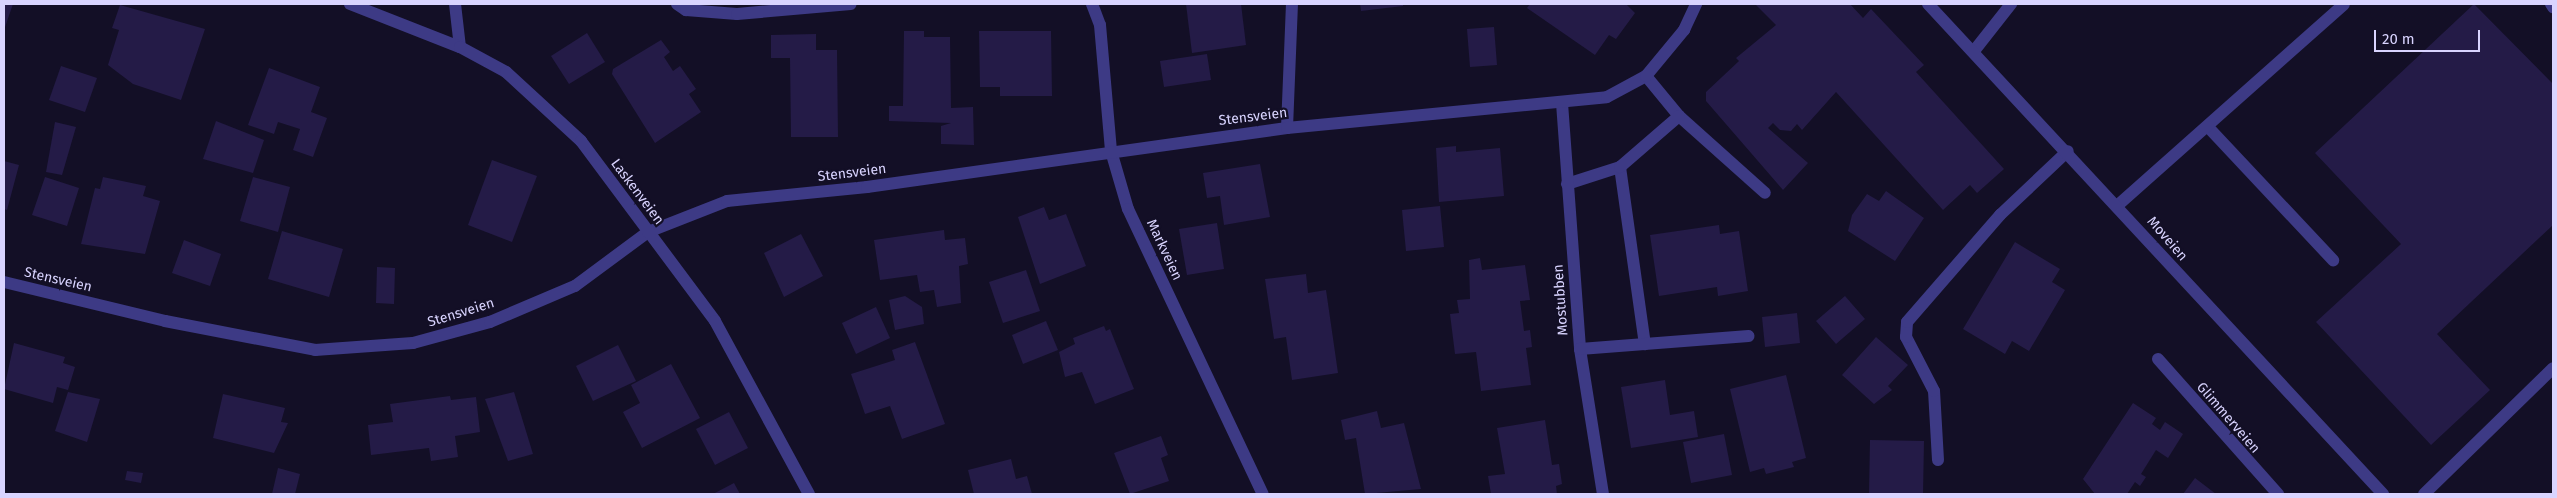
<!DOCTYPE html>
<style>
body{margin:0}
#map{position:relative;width:2557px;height:498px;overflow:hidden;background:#130f26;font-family:"Fira Sans",sans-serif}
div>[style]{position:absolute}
.building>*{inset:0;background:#241b47}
.service>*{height:12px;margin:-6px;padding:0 6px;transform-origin:6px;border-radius:6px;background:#3d3a85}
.minor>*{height:12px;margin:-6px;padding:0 6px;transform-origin:6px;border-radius:6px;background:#3d3a85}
.tertiary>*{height:12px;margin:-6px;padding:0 6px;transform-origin:6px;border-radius:6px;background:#3d3a85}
span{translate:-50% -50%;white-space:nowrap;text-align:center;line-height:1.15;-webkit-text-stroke:4.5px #130f26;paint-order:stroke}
.street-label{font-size:14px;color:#d9d4ff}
.frame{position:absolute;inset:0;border:5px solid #d9d4ff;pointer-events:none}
.scale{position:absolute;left:2374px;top:30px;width:106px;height:22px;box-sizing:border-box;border:2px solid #d9d4ff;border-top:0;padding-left:6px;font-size:15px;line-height:18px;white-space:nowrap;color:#d9d4ff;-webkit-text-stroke:4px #130f26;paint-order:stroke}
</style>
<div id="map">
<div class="building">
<i style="clip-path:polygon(4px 4px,13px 4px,4px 30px)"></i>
<i style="clip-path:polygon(1186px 4px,1241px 4px,1246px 45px,1192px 53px)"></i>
<i style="clip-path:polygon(1360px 4px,1403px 4px,1403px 6px,1361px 11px)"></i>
<i style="clip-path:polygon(1530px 4px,1626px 4px,1635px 13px,1616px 39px,1609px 35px,1595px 55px,1527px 8px)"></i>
<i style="clip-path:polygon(1755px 4px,1850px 4px,1863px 18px,1871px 9px,1924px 65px,1916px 72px,2004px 169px,1977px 193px,1970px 185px,1943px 210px,1836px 92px,1802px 130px,1797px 124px,1791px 131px,1780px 130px,1773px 123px,1768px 128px,1808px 163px,1783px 190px,1706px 101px,1706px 92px,1739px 61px,1736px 58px,1776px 25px)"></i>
<i style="clip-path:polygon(2474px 4px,2553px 84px,2553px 225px,2437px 334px,2490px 390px,2431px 445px,2316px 322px,2401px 244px,2315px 153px)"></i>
<i style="clip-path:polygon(120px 5px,205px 29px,181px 100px,133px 84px,108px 65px,119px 30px,112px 28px)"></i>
<i style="clip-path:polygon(1494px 27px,1497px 65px,1470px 67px,1467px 29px)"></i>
<i style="clip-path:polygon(904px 31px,924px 31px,924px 37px,950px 37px,951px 108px,973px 107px,974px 145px,941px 144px,941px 126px,951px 123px,889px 121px,889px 106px,903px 106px)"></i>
<i style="clip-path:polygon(979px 31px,1051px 31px,1052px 96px,1000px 96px,1000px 87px,980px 87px)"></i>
<i style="clip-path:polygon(587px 33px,605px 62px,569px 84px,551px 56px)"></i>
<i style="clip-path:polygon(816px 34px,816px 50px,837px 50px,838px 137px,791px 137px,790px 58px,771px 58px,771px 35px)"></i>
<i style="clip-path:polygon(661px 40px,670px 52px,664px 57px,673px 71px,680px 66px,696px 89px,689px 94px,701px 112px,655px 143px,612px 74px,613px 69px)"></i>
<i style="clip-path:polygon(1207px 54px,1211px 80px,1164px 87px,1160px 61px)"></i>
<i style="clip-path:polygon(61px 66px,97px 78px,85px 112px,49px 100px)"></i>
<i style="clip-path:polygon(269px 68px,320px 87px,311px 112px,327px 118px,313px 157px,293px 150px,300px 129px,278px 122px,274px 134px,248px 125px)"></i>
<i style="clip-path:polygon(216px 121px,264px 140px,253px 173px,203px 159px)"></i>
<i style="clip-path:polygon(55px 122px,76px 127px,62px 175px,46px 172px)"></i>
<i style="clip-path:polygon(1456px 146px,1456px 152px,1500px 148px,1504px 196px,1439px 202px,1436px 148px)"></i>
<i style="clip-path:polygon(492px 160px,537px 176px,512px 242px,468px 225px)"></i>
<i style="clip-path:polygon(4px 161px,19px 165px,7px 210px,4px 209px)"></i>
<i style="clip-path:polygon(1260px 164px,1270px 217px,1224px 225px,1220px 196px,1207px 198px,1203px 173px)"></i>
<i style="clip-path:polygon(45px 177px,79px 188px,67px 226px,32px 215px)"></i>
<i style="clip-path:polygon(103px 177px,146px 186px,143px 196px,160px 201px,145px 254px,81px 244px,95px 188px,100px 189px)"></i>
<i style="clip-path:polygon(253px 177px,290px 187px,278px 232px,240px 221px)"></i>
<i style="clip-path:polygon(1886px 191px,1924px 218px,1895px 261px,1848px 231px,1852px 215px,1867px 194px,1879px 201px)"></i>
<i style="clip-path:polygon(1440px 206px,1444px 247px,1406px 251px,1402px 210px)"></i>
<i style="clip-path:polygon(1044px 207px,1049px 220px,1066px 214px,1086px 266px,1040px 284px,1018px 217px)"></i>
<i style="clip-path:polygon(1217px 223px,1224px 269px,1187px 275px,1179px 229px)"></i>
<i style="clip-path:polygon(1719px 225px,1720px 234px,1739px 231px,1748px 291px,1718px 296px,1717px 287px,1659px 296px,1650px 235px)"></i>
<i style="clip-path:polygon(944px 230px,945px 240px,965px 238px,968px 264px,959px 266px,961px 303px,937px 307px,934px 290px,920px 292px,917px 275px,880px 280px,874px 240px)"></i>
<i style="clip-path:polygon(282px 231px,343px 249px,329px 297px,268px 279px)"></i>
<i style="clip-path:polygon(801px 234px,823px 276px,784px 297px,764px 253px)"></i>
<i style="clip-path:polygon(184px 240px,221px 254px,210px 286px,172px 273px)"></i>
<i style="clip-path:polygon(2015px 242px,2060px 269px,2052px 282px,2065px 290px,2029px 351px,2012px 341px,2005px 354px,1963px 329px)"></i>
<i style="clip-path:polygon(1480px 258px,1482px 270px,1525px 265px,1530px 300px,1520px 301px,1524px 331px,1530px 330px,1532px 347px,1526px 348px,1531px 385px,1481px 391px,1476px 352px,1455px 354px,1450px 314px,1459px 313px,1457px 300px,1470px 299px,1469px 260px)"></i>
<i style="clip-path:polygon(377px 267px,395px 268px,394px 304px,376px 303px)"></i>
<i style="clip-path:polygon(1026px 270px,1040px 311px,1003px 323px,989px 282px)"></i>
<i style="clip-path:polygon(1306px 274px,1308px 293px,1326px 290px,1338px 373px,1292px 380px,1286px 337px,1274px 339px,1265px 279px)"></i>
<i style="clip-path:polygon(905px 296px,922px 307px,924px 324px,895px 330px,889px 300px)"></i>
<i style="clip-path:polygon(1845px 296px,1865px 319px,1836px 344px,1816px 321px)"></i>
<i style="clip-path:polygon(876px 307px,890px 338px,856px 354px,842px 323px)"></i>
<i style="clip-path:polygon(1797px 313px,1800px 343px,1765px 347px,1762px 317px)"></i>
<i style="clip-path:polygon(1046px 321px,1058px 350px,1023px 364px,1012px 335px)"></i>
<i style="clip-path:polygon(1104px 326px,1106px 331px,1110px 329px,1134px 389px,1095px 404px,1082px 372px,1065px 377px,1059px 352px,1075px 344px,1073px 338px)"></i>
<i style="clip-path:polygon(1876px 337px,1908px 365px,1888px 386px,1892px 390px,1874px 404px,1842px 375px)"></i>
<i style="clip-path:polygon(915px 342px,945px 424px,902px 439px,890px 406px,865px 414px,851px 374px,895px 360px,892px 350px)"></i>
<i style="clip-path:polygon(14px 343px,65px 357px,63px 363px,75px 367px,68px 390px,57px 387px,53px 403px,4px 389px)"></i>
<i style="clip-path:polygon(618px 345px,636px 381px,593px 401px,576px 366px)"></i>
<i style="clip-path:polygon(671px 364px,700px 418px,642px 448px,623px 412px,640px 403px,631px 385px)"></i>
<i style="clip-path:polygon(1786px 375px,1806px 458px,1792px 462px,1794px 467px,1766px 474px,1764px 468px,1750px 472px,1730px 389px)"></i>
<i style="clip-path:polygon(1665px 380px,1670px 415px,1694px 411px,1698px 437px,1631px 448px,1621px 387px)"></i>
<i style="clip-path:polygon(68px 392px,100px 399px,87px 442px,55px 431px)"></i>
<i style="clip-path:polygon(514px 392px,533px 454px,508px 461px,485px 399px)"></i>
<i style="clip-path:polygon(223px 394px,285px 408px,281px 422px,288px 423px,274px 453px,213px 438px)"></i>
<i style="clip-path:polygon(450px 396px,451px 400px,476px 397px,480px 432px,455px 436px,458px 457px,431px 461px,429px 448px,371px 455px,368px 425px,393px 422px,390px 404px)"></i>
<i style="clip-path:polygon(2133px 403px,2156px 418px,2152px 424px,2160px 430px,2165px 422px,2183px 434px,2168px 458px,2156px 450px,2141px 474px,2146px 477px,2140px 486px,2135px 482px,2127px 494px,2095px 494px,2083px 479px)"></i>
<i style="clip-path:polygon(1377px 411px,1381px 428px,1404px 423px,1421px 489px,1365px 494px,1356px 438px,1345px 440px,1341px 420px)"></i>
<i style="clip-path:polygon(729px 412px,748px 448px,715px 465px,696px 429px)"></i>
<i style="clip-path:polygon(1545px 420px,1552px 465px,1559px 464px,1562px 484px,1556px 486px,1557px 494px,1491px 494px,1488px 476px,1505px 474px,1497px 428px)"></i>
<i style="clip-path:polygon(1724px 434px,1732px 475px,1691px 483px,1683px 442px)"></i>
<i style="clip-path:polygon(1161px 436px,1168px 455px,1161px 458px,1169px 481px,1130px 494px,1114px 453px)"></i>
<i style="clip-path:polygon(1870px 440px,1924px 441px,1923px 494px,1869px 494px)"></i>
<i style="clip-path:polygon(1011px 459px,1016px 479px,1027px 476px,1032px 494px,974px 494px,968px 470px)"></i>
<i style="clip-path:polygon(278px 468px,300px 474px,295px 494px,272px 494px)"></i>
<i style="clip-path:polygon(127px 471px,143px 473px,141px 483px,125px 480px)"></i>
<i style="clip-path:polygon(2195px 478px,2216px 494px,2183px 494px)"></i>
<i style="clip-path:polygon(734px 483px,740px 494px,713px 494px)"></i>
</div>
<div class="service">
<i style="left:2551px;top:4px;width:4px;rotate:56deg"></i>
<i style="left:1974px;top:51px;width:60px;rotate:-51.8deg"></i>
<i style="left:1646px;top:76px;width:52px;rotate:50.5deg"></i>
<i style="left:1679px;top:116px;width:115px;rotate:41.8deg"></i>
<i style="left:2208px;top:127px;width:183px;rotate:46.8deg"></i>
<i style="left:1287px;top:128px;width:124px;rotate:-87.7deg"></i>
<i style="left:1620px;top:167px;width:179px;rotate:82deg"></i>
<i style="left:1567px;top:184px;width:56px;rotate:-17.8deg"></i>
<i style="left:1620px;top:167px;width:78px;rotate:-40.8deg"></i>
<i style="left:2118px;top:205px;width:302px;rotate:-41.6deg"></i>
<i style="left:1938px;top:460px;width:69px;rotate:-93.3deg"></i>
<i style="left:1934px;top:391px;width:61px;rotate:-117.4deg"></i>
<i style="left:1906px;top:337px;width:15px;rotate:-86deg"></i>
<i style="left:1907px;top:322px;width:142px;rotate:-49deg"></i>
<i style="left:2000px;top:215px;width:93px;rotate:-43.3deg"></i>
<i style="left:2424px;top:494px;width:180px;rotate:-44.3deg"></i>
</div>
<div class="minor">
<i style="left:455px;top:4px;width:43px;rotate:83.4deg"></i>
<i style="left:677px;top:4px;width:11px;rotate:34deg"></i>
<i style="left:686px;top:10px;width:51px;rotate:4.5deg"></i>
<i style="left:737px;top:14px;width:114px;rotate:-5deg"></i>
<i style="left:1092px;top:4px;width:22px;rotate:69deg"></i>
<i style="left:1100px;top:25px;width:126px;rotate:85deg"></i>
<i style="left:1111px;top:151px;width:60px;rotate:73.7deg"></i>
<i style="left:1128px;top:209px;width:315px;rotate:64.7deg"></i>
<i style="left:1562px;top:103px;width:247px;rotate:85.8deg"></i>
<i style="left:1580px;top:349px;width:147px;rotate:81deg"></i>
<i style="left:4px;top:282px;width:166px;rotate:13.6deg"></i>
<i style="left:165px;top:321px;width:153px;rotate:10.9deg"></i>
<i style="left:315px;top:350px;width:98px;rotate:-4.1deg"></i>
<i style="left:413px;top:343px;width:80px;rotate:-15.3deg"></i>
<i style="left:490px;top:322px;width:92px;rotate:-23deg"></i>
<i style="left:575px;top:286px;width:91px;rotate:-36.5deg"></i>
<i style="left:648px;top:232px;width:85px;rotate:-21.4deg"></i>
<i style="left:727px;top:201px;width:141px;rotate:-5.7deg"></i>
<i style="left:867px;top:187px;width:424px;rotate:-8deg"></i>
<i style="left:1287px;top:128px;width:321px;rotate:-5.5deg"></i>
<i style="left:1607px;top:97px;width:44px;rotate:-28.3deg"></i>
<i style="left:1646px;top:76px;width:60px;rotate:-50.4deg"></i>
<i style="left:1684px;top:30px;width:29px;rotate:-65deg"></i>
<i style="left:1580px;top:349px;width:169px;rotate:-4.4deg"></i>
<i style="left:2158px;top:359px;width:181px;rotate:48.4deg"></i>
</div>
<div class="tertiary">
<i style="left:350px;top:4px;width:118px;rotate:21.4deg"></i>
<i style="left:460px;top:47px;width:52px;rotate:28.5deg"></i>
<i style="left:506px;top:72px;width:102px;rotate:42.6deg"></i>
<i style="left:581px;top:141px;width:224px;rotate:53.3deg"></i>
<i style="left:715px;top:321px;width:197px;rotate:61.5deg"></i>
<i style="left:1928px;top:4px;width:669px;rotate:47.12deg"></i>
</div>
<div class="street-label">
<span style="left:1253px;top:117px;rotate:-7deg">Stensveien</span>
<span style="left:852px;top:173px;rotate:-7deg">Stensveien</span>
<span style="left:637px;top:192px;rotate:53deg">Laskenveien</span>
<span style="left:2167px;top:239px;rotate:49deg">Moveien</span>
<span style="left:1164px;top:250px;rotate:65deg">Markveien</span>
<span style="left:58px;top:280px;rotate:13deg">Stensveien</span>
<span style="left:1561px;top:300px;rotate:-94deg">Mostubben</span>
<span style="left:461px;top:313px;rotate:-17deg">Stensveien</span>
<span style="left:2228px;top:418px;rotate:49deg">Glimmerveien</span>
</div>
<div class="frame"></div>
<div class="scale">20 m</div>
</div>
